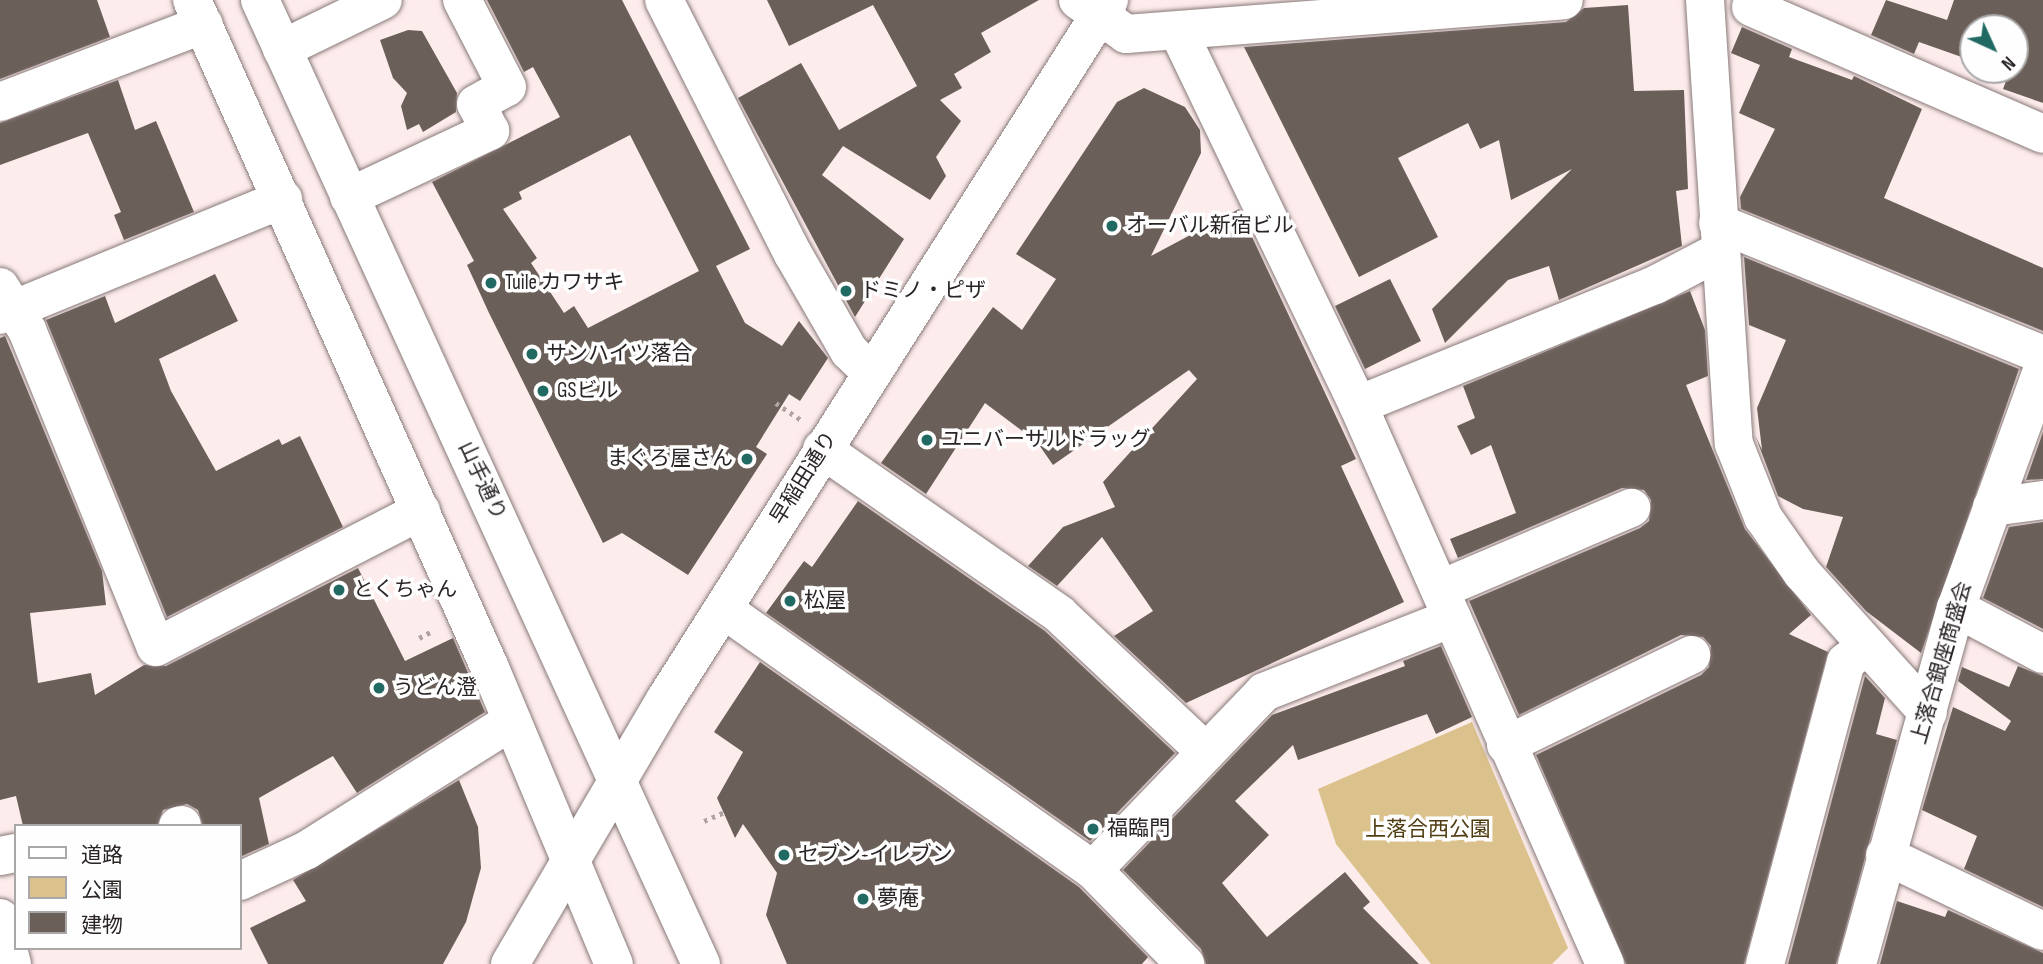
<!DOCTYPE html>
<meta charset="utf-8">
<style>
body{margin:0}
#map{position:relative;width:2043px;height:964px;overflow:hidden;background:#fdecec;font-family:"Sofia Sans Condensed","Noto Sans JP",sans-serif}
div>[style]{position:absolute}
.green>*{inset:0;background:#dbc28c}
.building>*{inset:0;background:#6b6059}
.path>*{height:4.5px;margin-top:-2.25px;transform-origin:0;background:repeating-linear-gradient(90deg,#b0a3a3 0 3.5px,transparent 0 8.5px)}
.roads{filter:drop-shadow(0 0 2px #887979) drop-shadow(0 0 2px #887979)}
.minor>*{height:38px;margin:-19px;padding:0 19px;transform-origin:19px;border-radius:19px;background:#fff}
.major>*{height:38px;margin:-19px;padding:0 19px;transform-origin:19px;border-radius:19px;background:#fff}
.dots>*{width:19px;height:19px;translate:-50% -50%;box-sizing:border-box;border:4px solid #fefefe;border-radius:50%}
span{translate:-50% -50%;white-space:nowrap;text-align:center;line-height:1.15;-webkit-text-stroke:7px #fefefe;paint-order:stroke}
.poi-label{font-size:21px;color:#2a2424}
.left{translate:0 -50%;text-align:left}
.right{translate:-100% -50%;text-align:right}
.street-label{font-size:21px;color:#2a2424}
.park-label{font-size:21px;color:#4f3d11}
.legend{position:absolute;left:14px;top:824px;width:228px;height:126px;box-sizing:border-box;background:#fefefe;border:2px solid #a9a7a7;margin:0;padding:9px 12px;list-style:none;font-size:21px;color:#2a2424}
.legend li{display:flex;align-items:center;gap:14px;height:35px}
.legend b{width:35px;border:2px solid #a9a7a7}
.north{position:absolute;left:1959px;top:14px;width:70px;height:70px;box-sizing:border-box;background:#fefefe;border:2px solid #a9a7a7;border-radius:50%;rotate:135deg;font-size:19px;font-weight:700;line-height:28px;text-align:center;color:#2a2424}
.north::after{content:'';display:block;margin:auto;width:24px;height:32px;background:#216a63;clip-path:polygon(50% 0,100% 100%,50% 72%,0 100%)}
</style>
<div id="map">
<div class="green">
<i style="clip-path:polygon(1472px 722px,1568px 948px,1552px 964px,1431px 964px,1336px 844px,1318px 789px)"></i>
</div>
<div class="building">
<i style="clip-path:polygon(0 0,97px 0,110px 37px,0 79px)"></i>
<i style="clip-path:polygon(evenodd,487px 0,622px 0,750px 249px,716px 266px,745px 323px,782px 346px,799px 321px,828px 358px,800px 401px,789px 394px,756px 447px,767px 454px,688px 575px,622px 533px,603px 543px,489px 313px,467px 265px,474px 261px,432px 182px,560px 117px,533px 67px,524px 72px,487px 0,630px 135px,699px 271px,588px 328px,574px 306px,564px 313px,531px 263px,537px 258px,503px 209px,522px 199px,519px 192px,630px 135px)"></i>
<i style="clip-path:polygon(767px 0,1039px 0,981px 33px,991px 52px,954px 74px,962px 88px,940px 100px,961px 121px,936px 157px,946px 176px,930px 200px,843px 146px,822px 175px,904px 239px,855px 317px,738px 98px,801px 63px,839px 130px,917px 86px,873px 5px,789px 46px)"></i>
<i style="clip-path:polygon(1886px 0,1947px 20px,1954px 0,2043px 0,2043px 103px,2003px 89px,2009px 73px,2000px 70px,2015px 70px,2015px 28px,1973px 28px,1973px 61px,1919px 42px,1914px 54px,1871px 35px)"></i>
<i style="clip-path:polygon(1628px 5px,1634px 91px,1684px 90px,1688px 189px,1676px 191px,1682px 246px,1559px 300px,1549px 266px,1508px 280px,1445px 343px,1432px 309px,1572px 169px,1511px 200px,1499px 140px,1480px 149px,1468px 123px,1398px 158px,1438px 237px,1359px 277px,1244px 47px,1566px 22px,1584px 8px)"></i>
<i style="clip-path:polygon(1742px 27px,1792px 49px,1789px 57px,1852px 80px,1854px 76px,1922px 109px,1884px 198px,2043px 268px,2043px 331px,1741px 209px,1740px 197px,1775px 129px,1739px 113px,1760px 65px,1731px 53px)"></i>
<i style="clip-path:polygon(408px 30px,422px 31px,457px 93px,456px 112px,423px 132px,419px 124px,407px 130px,401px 106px,407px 93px,393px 78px,380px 40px)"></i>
<i style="clip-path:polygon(118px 80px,135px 130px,156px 121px,194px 212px,124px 240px,114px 215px,121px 212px,88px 133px,0 165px,0 123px)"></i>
<i style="clip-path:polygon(1144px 88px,1185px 107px,1200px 130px,1201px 153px,1151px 256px,1239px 209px,1356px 459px,1341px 466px,1404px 602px,1186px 703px,1114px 636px,1153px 611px,1102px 537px,1057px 586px,1028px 566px,1063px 527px,1115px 507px,1103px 482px,1197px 379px,1189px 370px,1053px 465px,1037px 442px,985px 403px,926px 494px,881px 463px,993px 307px,1022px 330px,1056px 279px,1016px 254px,1117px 102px)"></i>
<i style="clip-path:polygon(1744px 257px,2019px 369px,1921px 653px,1866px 611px,1826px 567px,1843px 517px,1803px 509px,1778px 496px,1755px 435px,1762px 450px,1757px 408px,1786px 340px,1749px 325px)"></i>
<i style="clip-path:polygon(215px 274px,238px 321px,159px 359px,171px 391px,216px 471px,279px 439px,282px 445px,300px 436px,343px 527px,167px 617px,46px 320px,105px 296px,115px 323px)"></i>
<i style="clip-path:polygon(1390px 279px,1421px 341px,1365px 369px,1335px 306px)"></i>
<i style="clip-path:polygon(1690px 291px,1705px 330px,1708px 376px,1686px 385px,1745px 529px,1811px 615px,1789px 634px,1828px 652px,1744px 964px,1626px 964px,1536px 755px,1701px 675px,1709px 667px,1711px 646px,1703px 637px,1681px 635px,1519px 715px,1469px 601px,1640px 528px,1649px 521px,1651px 500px,1644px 490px,1622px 488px,1458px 558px,1450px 539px,1516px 513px,1491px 445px,1471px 455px,1457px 426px,1475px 418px,1463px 386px)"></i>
<i style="clip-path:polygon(5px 336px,102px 571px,106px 605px,30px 613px,38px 683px,91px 673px,95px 695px,144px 665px,166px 666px,358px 568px,405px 661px,453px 638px,485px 712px,357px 793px,333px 756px,259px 798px,269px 844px,240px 857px,240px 826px,203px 826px,198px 810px,187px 804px,163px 810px,157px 826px,23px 826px,16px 796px,0 800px,0 338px)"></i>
<i style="clip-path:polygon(2043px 432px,2043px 479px,2026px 480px)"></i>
<i style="clip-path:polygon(858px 501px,1045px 631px,1175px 753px,1090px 841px,766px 613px,804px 561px,812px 567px)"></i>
<i style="clip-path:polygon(2043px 522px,2043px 629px,1983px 598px,2009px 527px)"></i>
<i style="clip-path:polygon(1441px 646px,1472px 717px,1436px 734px,1427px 714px,1298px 760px,1293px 745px,1235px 801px,1269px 835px,1222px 883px,1267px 937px,1345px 872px,1370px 902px,1363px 908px,1419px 964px,1206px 964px,1201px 949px,1123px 870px,1272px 715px,1405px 666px,1403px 661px)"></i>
<i style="clip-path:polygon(760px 662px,1079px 887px,1148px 957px,1142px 964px,787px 964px,766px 915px,777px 873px,743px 824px,735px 838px,717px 798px,743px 752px,714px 732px)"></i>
<i style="clip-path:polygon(2018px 666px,2043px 676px,2043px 907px,1964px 869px,1977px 836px,1922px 810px,1953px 707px,2005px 731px,2011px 721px,1958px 681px,1962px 667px,2009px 687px)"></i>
<i style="clip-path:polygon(1865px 676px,1885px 698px,1876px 734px,1897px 740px,1836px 964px,1788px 964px)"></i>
<i style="clip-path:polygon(459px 780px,478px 827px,481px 868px,466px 922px,443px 964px,268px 964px,250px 928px,306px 901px,293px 880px)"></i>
<i style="clip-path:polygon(1897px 901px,1945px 917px,1948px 910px,2043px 953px,2043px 964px,1880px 964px)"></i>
</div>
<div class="path">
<i style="left:776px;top:403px;width:30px;rotate:34deg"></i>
<i style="left:419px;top:638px;width:15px;rotate:-28deg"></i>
<i style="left:704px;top:821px;width:24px;rotate:-24deg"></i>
</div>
<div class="roads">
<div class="minor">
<i style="left:664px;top:0;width:285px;rotate:63.1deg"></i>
<i style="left:793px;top:254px;width:112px;rotate:60deg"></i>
<i style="left:849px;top:351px;width:30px;rotate:44deg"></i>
<i style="left:1078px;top:0;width:59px;rotate:35.3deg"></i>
<i style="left:1126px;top:34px;width:439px;rotate:-4.4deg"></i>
<i style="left:1705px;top:0;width:445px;rotate:86.3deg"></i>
<i style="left:1734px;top:444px;width:79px;rotate:68.3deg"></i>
<i style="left:1763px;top:517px;width:68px;rotate:55.1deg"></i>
<i style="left:1802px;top:573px;width:188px;rotate:48deg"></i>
<i style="left:1751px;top:7px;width:318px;rotate:23.5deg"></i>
<i style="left:1178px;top:31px;width:415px;rotate:64.3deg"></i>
<i style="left:1358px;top:405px;width:611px;rotate:66.16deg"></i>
<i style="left:282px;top:49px;width:112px;rotate:-25.9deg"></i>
<i style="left:0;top:102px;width:218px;rotate:-20.9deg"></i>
<i style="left:349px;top:197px;width:156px;rotate:-25.1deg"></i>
<i style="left:490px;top:131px;width:30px;rotate:-117deg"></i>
<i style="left:476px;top:104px;width:35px;rotate:-29deg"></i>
<i style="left:507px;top:87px;width:98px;rotate:-117.3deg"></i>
<i style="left:1718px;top:223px;width:351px;rotate:22.1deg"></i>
<i style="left:0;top:287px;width:51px;rotate:57.9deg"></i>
<i style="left:27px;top:330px;width:342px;rotate:67.9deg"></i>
<i style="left:156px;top:647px;width:298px;rotate:-27.2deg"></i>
<i style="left:0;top:315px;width:306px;rotate:-22.3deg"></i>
<i style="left:1358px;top:405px;width:320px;rotate:-22deg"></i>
<i style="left:1655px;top:285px;width:73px;rotate:-27.6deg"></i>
<i style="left:822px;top:449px;width:289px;rotate:34.8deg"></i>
<i style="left:1059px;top:614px;width:202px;rotate:43.2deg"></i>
<i style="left:1992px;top:507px;width:51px;rotate:-7.8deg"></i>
<i style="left:1441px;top:589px;width:207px;rotate:-23.1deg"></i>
<i style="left:1956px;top:608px;width:98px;rotate:27.9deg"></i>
<i style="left:723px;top:609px;width:453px;rotate:35.2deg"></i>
<i style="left:1093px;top:870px;width:132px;rotate:45.6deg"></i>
<i style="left:1506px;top:745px;width:206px;rotate:-25.9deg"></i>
<i style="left:178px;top:826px;width:4px;rotate:-14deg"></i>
<i style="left:1885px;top:855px;width:175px;rotate:25.7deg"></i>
<i style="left:0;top:856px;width:16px;rotate:-11deg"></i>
<i style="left:1093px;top:870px;width:247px;rotate:-46.1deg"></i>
<i style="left:1264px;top:692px;width:202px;rotate:-21.5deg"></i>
<i style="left:240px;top:881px;width:74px;rotate:-24.8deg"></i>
<i style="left:307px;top:850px;width:242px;rotate:-32.2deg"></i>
<i style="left:0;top:918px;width:48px;rotate:75.4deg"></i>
<i style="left:1765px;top:964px;width:313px;rotate:-75deg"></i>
<i style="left:1846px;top:662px;width:23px;rotate:-38deg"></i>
<i style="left:1857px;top:964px;width:370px;rotate:-74.5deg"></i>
<i style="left:1956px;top:608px;width:255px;rotate:-70.1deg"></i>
</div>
<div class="major">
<i style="left:192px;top:0;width:731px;rotate:65.96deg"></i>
<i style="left:490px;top:668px;width:321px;rotate:67.3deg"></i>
<i style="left:260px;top:0;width:1060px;rotate:65.42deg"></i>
<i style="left:510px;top:964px;width:306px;rotate:-59.6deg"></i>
<i style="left:665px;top:700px;width:829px;rotate:-57.61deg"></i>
</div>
</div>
<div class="dots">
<i style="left:1112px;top:226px;background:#216a63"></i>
<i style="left:491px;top:283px;background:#216a63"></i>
<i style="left:846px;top:291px;background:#216a63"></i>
<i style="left:532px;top:354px;background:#216a63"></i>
<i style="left:543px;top:391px;background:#216a63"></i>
<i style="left:927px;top:440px;background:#216a63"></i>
<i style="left:747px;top:459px;background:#216a63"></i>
<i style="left:339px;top:590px;background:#216a63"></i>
<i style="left:790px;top:601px;background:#216a63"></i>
<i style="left:379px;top:688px;background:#216a63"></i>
<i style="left:1093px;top:829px;background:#216a63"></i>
<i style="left:784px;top:855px;background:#216a63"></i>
<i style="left:863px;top:899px;background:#216a63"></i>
</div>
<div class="poi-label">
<span class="left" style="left:1126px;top:226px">オーバル新宿ビル</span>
<span class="left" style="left:505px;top:283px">Tuile カワサキ</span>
<span class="left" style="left:860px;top:291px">ドミノ・ピザ</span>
<span class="left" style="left:546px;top:354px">サンハイツ落合</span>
<span class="left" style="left:557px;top:391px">GSビル</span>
<span class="left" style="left:941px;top:440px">ユニバーサルドラッグ</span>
<span class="right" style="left:733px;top:459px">まぐろ屋さん</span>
<span class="left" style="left:353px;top:590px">とくちゃん</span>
<span class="left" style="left:804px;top:601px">松屋</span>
<span class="left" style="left:393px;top:688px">うどん澄</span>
<span class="left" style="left:1107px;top:829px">福臨門</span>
<span class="left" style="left:798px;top:855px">セブン-イレブン</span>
<span class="left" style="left:877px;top:899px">夢庵</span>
</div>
<div class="street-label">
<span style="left:804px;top:478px;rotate:-58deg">早稲田通り</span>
<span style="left:482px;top:481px;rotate:65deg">山手通り</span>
<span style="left:1942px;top:663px;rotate:-74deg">上落合銀座商盛会</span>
</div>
<div class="park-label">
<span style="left:1428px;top:830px">上落合西公園</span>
</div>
<ul class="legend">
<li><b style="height:9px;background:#fff"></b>道路</li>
<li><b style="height:19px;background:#dbc28c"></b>公園</li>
<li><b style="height:19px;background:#6b6059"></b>建物</li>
</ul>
<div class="north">N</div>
</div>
